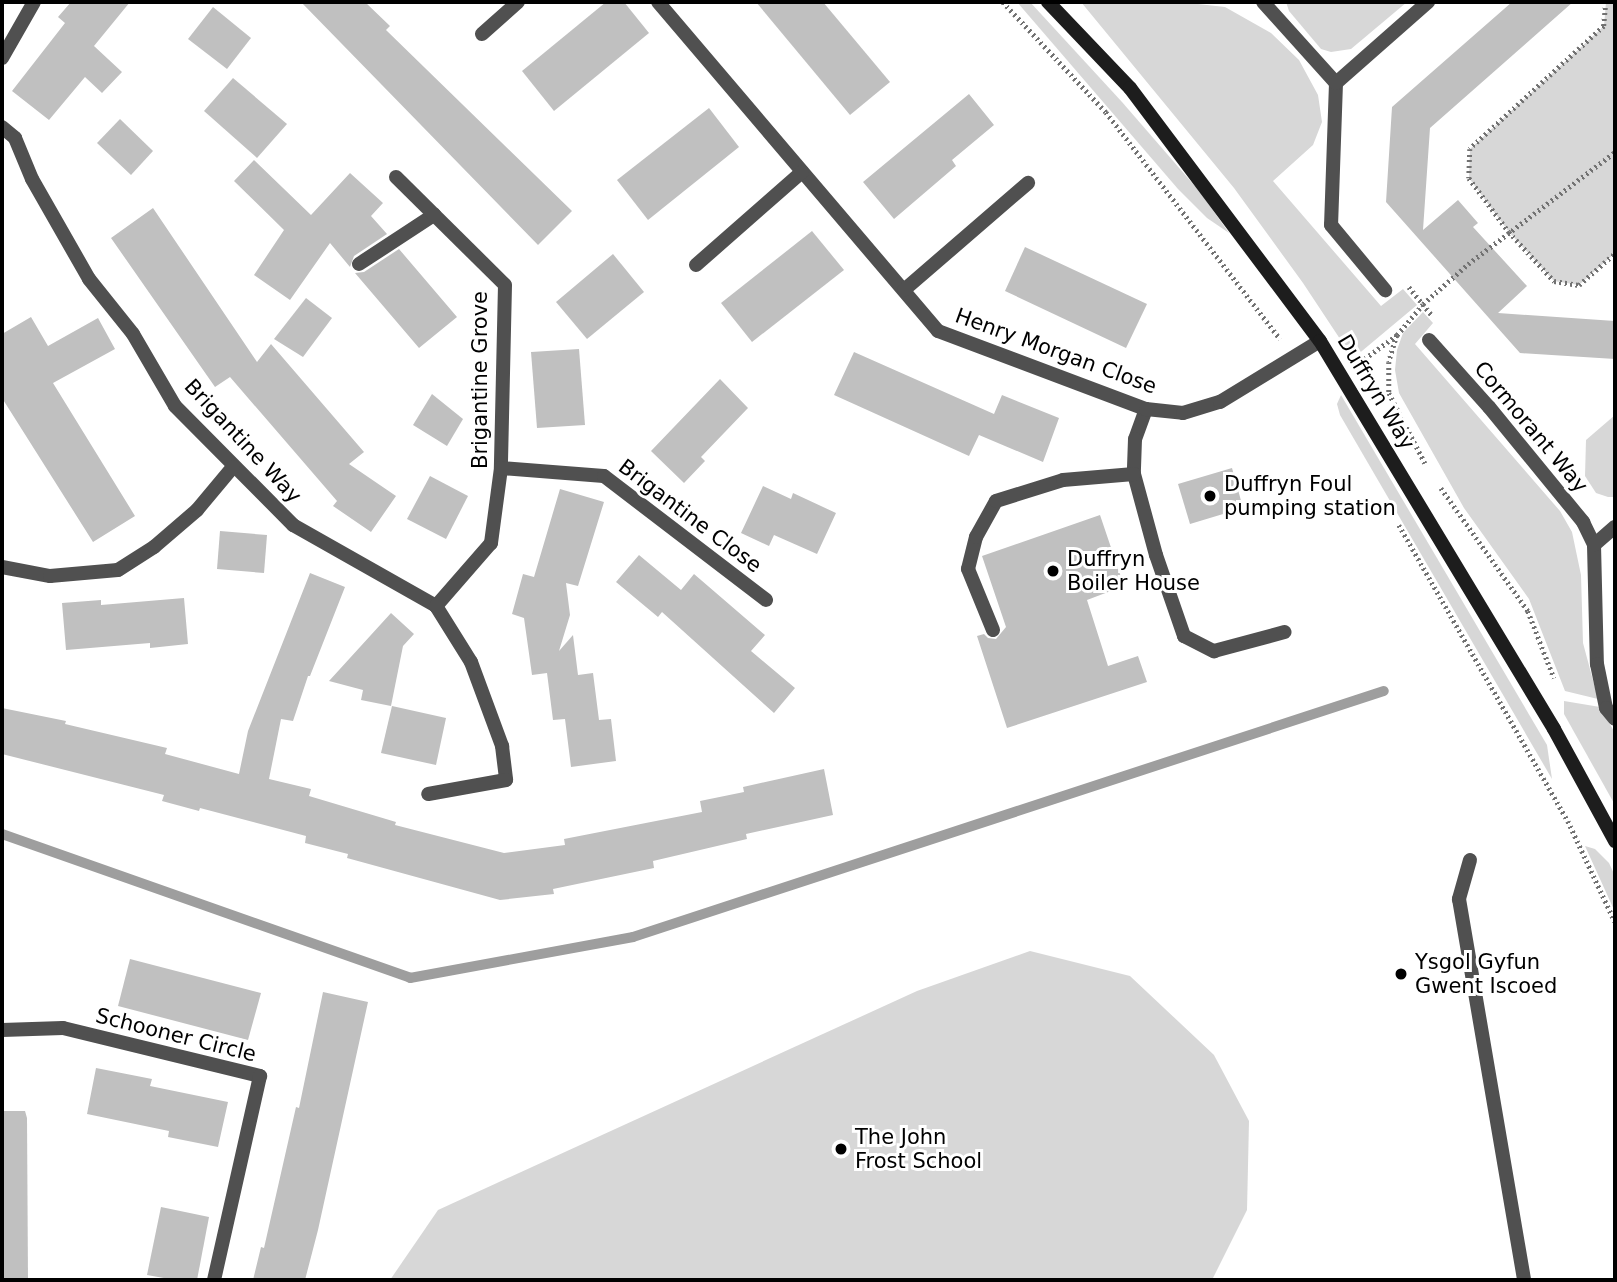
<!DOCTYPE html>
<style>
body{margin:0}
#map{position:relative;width:1617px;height:1282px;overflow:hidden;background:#fff;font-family:"DejaVu Sans",sans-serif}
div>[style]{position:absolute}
.green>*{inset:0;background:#d7d7d7}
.stream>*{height:10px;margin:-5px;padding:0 5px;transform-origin:5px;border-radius:5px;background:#9e9e9e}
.building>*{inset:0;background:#c0c0c0}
.path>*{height:4.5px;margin-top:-2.25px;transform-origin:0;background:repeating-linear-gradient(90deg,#727272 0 2px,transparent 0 5.5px)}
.lane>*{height:14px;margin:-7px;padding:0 7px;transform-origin:7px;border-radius:7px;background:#505050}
.street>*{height:14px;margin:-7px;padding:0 7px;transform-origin:7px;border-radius:7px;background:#505050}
.secondary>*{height:14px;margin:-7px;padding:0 7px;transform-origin:7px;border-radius:7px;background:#1d1d1d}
.dots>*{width:19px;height:19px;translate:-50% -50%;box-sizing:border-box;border:4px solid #fff;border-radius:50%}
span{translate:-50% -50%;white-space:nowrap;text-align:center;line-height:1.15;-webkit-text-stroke:6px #fff;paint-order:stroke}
.street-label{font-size:21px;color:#000}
.poi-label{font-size:21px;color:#000}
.left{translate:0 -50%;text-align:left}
.frame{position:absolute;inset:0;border:4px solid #000;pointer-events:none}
</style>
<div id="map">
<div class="green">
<i style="clip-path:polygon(1017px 2px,1030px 2px,1122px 102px,1200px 192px,1229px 233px,1207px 218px,1178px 189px)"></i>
<i style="clip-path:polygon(1081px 2px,1180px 2px,1225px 7px,1271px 33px,1299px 60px,1318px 95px,1322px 122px,1313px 145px,1273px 181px,1381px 306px,1403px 289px,1417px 305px,1350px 361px,1344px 345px,1303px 283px,1234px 188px)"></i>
<i style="clip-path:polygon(1286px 2px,1407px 2px,1351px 49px,1331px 52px,1321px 49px,1289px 11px)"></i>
<i style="clip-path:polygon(1606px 2px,1615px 2px,1615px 253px,1579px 285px,1554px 281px,1509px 232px,1469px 178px,1470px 149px,1604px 26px)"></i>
<i style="clip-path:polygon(1423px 312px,1433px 323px,1415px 344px,1560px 511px,1572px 532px,1581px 575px,1583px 643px,1598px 699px,1565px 691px,1529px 599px,1464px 508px,1399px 393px,1395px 370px,1397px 350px,1403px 333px)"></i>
<i style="clip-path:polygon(1341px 395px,1547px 745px,1552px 779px,1340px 415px,1337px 404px)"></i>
<i style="clip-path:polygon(1615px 415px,1615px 497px,1608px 497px,1596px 493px,1585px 476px,1586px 440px)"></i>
<i style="clip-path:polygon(1564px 701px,1600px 707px,1615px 733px,1615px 805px,1564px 714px)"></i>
<i style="clip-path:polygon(1585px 846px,1595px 849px,1609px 863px,1615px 876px,1615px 912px)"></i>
<i style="clip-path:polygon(1030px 951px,1130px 976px,1214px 1055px,1249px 1121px,1247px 1210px,1212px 1280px,390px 1280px,438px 1210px,917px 991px)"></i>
</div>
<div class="stream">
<i style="left:2px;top:834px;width:433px;rotate:19.4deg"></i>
<i style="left:410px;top:978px;width:227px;rotate:-10.4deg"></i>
<i style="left:633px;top:937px;width:790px;rotate:-18.14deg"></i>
</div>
<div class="building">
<i style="clip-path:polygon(71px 2px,130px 2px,94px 46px,122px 72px,102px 93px,85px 77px,49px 120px,12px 91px,65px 23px,58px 17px)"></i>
<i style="clip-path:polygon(301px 2px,365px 2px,390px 26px,386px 30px,572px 211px,538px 245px)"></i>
<i style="clip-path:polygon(606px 2px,624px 2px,649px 33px,554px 111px,522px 71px)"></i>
<i style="clip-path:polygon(756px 2px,823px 2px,890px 82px,850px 115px)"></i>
<i style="clip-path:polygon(1512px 2px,1573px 2px,1430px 128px,1423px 230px,1458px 200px,1478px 223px,1473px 227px,1527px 286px,1498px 313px,1615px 321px,1615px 359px,1520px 353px,1386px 202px,1392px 107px)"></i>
<i style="clip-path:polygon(213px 7px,251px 38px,227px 69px,188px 39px)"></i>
<i style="clip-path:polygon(233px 78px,287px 124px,257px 158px,204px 111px)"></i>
<i style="clip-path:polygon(969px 94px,994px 125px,952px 160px,956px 166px,894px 219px,863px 182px)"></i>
<i style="clip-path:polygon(709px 108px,739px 147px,648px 220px,617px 180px)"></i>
<i style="clip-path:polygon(120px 119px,153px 151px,131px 175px,97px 143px)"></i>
<i style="clip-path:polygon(254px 160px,311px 215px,350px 173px,383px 203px,371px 216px,387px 234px,354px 256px,350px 267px,330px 243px,290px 300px,254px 275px,284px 230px,234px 181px)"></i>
<i style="clip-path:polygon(153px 208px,257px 362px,271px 344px,364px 452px,349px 464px,396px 496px,371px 532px,333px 506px,337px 501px,230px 377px,215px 387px,111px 238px)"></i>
<i style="clip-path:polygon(812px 231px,844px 270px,752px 342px,721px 303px)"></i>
<i style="clip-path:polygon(1025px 247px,1147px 304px,1126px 348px,1005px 291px)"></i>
<i style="clip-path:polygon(399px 249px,457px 317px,419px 348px,355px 273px,364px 272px)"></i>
<i style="clip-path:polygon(613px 254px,644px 292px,587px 339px,556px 302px)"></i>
<i style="clip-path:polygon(306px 298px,332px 318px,303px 357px,274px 339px)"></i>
<i style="clip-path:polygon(31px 317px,48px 346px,98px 318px,115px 349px,53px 383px,135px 516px,93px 542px,2px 398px,2px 334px)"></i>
<i style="clip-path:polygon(579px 349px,585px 425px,537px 428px,531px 352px)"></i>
<i style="clip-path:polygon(854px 352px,994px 414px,1002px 395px,1059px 418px,1043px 462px,979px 435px,969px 456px,834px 395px)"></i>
<i style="clip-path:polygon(720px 379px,748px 408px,701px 457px,705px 461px,684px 483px,651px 451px)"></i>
<i style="clip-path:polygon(432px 394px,463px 419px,447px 446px,413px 425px)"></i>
<i style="clip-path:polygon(1232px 468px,1243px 508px,1190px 524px,1178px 484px)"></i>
<i style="clip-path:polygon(430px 476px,468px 496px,446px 539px,407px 519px)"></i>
<i style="clip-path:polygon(763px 486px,791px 499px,793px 493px,836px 513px,817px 554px,774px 535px,769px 546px,741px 533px)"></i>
<i style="clip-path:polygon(560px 489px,604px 502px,578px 586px,566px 583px,570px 615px,559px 651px,573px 635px,578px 675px,593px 673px,599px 720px,611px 719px,616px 761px,571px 767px,565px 719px,553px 720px,547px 673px,532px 675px,524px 618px,512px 614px,523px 574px,534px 577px)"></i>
<i style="clip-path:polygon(1100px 515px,1124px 586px,1087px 600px,1108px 666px,1138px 656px,1147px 682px,1007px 728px,977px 636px,984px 634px,988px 638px,996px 639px,1006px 627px,982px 556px)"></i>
<i style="clip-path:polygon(220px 531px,267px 535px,264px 573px,217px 569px)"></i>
<i style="clip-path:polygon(639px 555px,681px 590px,694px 574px,765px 635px,751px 651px,795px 688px,774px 713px,662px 612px,658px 617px,616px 582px)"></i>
<i style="clip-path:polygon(310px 573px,345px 587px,310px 676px,308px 676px,293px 721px,281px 719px,269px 779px,311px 789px,309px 796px,396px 822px,395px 825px,504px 853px,565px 845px,564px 839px,702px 812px,700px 801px,744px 792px,743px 787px,824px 769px,833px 815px,746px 834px,747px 839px,653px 861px,654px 868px,553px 889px,554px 894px,500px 900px,347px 858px,348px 854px,305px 843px,306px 836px,200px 808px,199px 811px,162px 801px,164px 795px,2px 754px,2px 708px,66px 721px,65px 724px,167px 748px,165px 754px,239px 774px,248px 731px)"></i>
<i style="clip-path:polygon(184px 598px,188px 644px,150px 648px,150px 643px,66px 650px,62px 603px,101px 600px,101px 605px)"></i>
<i style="clip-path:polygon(391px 613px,414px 634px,403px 646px,391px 706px,361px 700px,363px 690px,329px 681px)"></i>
<i style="clip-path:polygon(392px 706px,446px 718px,436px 765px,381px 753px)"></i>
<i style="clip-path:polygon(130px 959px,261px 993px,248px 1040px,118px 1006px)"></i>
<i style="clip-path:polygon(323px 992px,368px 1002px,318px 1230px,305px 1280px,253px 1280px,261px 1247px,264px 1248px,296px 1107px,299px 1108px)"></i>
<i style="clip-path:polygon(96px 1068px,152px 1079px,150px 1086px,228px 1102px,218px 1147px,168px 1137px,169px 1131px,87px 1114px)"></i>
<i style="clip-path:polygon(2px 1111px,25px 1111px,27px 1118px,28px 1280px,2px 1280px)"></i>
<i style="clip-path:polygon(161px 1207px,209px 1217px,197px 1280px,175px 1280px,147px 1275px)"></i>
</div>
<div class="path">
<i style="left:1003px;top:2px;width:151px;rotate:46.9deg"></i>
<i style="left:1106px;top:112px;width:286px;rotate:52.5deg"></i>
<i style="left:1606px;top:2px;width:24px;rotate:95deg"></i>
<i style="left:1604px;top:26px;width:182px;rotate:137.5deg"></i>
<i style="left:1470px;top:149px;width:29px;rotate:92deg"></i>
<i style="left:1469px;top:178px;width:67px;rotate:53.5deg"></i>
<i style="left:1509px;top:232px;width:67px;rotate:47.4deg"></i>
<i style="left:1554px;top:281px;width:25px;rotate:9deg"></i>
<i style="left:1579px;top:285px;width:48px;rotate:-41.6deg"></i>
<i style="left:1409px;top:287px;width:36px;rotate:51deg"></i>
<i style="left:1397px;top:335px;width:28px;rotate:107deg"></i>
<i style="left:1389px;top:362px;width:31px;rotate:90deg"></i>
<i style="left:1389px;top:393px;width:79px;rotate:62.8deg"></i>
<i style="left:1360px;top:362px;width:46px;rotate:-36.1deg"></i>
<i style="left:1397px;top:335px;width:40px;rotate:-50deg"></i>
<i style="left:1423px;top:304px;width:60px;rotate:-41.6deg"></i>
<i style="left:1468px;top:264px;width:185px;rotate:-37.3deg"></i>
<i style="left:1441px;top:488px;width:151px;rotate:54.7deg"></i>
<i style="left:1528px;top:611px;width:72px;rotate:68.8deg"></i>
<i style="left:1399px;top:525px;width:341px;rotate:60.3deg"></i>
<i style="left:1568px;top:821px;width:111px;rotate:65deg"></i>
</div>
<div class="lane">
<i style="left:359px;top:264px;width:90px;rotate:-33.2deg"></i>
<i style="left:1146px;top:409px;width:32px;rotate:110deg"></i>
<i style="left:1135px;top:439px;width:35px;rotate:92deg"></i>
<i style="left:1134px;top:474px;width:84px;rotate:74.8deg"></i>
<i style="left:1156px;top:555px;width:86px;rotate:70.9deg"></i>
<i style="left:1184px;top:636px;width:34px;rotate:27deg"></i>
<i style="left:1214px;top:651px;width:73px;rotate:-15deg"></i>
<i style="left:993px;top:630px;width:66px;rotate:-112.3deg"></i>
<i style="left:968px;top:569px;width:33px;rotate:-76deg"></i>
<i style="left:976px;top:537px;width:41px;rotate:-60.9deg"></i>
<i style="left:996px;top:501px;width:70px;rotate:-17.4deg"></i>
<i style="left:1063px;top:480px;width:71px;rotate:-4.8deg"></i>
<i style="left:1470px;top:860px;width:41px;rotate:105.8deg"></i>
<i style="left:1459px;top:899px;width:387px;rotate:80.3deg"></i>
</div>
<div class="street">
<i style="left:658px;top:2px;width:432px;rotate:49.6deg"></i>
<i style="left:938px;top:331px;width:222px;rotate:20.6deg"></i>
<i style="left:1146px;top:409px;width:37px;rotate:6deg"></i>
<i style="left:1183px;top:413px;width:39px;rotate:-17deg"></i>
<i style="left:1220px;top:402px;width:117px;rotate:-31.4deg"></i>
<i style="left:1263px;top:2px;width:109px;rotate:48deg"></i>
<i style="left:1336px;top:83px;width:142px;rotate:92deg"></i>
<i style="left:1331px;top:225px;width:85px;rotate:50.3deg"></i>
<i style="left:482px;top:34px;width:48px;rotate:-41.6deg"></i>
<i style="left:2px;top:58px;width:64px;rotate:-60.3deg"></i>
<i style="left:1336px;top:83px;width:123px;rotate:-41.4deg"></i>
<i style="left:2px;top:127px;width:17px;rotate:40deg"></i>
<i style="left:15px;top:138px;width:44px;rotate:67.5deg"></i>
<i style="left:32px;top:179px;width:115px;rotate:60.3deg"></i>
<i style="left:89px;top:279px;width:70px;rotate:51.3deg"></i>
<i style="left:133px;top:334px;width:83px;rotate:59.7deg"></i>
<i style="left:175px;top:406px;width:168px;rotate:45.2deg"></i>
<i style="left:293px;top:525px;width:164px;rotate:29.5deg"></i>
<i style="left:436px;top:606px;width:66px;rotate:58deg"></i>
<i style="left:471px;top:662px;width:90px;rotate:69.7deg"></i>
<i style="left:502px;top:746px;width:34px;rotate:83deg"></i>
<i style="left:506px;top:780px;width:79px;rotate:169.8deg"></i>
<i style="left:396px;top:177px;width:153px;rotate:44.7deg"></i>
<i style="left:505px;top:285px;width:183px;rotate:91.3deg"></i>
<i style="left:501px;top:468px;width:76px;rotate:97.6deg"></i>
<i style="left:491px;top:543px;width:84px;rotate:131.1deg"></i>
<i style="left:696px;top:265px;width:141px;rotate:-41.3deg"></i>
<i style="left:904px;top:290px;width:164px;rotate:-40.8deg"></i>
<i style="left:1429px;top:340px;width:90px;rotate:48.2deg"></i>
<i style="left:1489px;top:407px;width:149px;rotate:50.7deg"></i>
<i style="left:1583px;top:522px;width:25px;rotate:64deg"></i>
<i style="left:1594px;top:545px;width:119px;rotate:88.6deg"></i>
<i style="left:1597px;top:664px;width:45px;rotate:78.4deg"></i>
<i style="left:1606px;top:708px;width:14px;rotate:51deg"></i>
<i style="left:501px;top:468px;width:103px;rotate:4.4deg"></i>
<i style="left:604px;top:476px;width:204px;rotate:37.4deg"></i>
<i style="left:1594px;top:545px;width:28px;rotate:-41deg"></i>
<i style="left:2px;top:567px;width:49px;rotate:10.6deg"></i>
<i style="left:50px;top:576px;width:68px;rotate:-5deg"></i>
<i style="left:118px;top:570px;width:43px;rotate:-32.6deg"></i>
<i style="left:154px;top:547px;width:57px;rotate:-40.7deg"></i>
<i style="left:197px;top:510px;width:56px;rotate:-50.1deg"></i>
<i style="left:2px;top:1030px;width:61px;rotate:-1.9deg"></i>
<i style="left:63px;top:1028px;width:203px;rotate:13.7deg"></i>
<i style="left:260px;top:1076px;width:209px;rotate:102.7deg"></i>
</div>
<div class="secondary">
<i style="left:1048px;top:2px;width:119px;rotate:46.4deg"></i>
<i style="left:1130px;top:88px;width:316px;rotate:53.1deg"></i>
<i style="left:1320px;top:341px;width:453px;rotate:58.9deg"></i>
<i style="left:1554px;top:729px;width:128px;rotate:61.4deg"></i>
</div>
<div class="dots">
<i style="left:1210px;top:496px;background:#000"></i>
<i style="left:1053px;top:571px;background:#000"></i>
<i style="left:1401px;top:974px;background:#000"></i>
<i style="left:841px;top:1149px;background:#000"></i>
</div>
<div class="street-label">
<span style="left:1056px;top:351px;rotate:20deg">Henry Morgan Close</span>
<span style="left:480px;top:380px;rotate:-90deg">Brigantine Grove</span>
<span style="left:1376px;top:392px;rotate:59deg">Duffryn Way</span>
<span style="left:1531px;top:427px;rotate:50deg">Cormorant Way</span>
<span style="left:243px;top:441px;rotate:47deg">Brigantine Way</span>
<span style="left:690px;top:516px;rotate:37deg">Brigantine Close</span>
<span style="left:176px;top:1035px;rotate:14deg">Schooner Circle</span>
</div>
<div class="poi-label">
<span class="left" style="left:1224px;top:496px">Duffryn Foul<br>pumping station</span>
<span class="left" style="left:1067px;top:571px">Duffryn<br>Boiler House</span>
<span class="left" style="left:1415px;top:974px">Ysgol Gyfun<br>Gwent Iscoed</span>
<span class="left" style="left:855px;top:1149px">The John<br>Frost School</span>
</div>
<div class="frame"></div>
</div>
